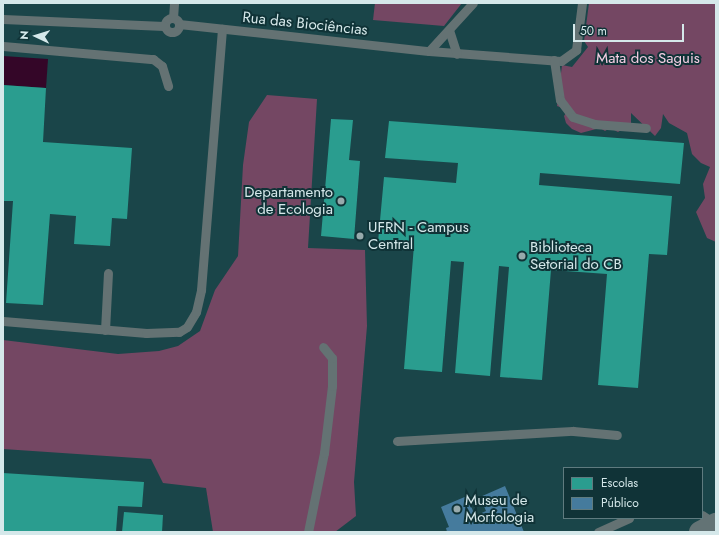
<!DOCTYPE html>
<meta charset="utf-8">
<style>
body{margin:0}
#map{position:relative;width:719px;height:535px;overflow:hidden;background:#233739;font-family:Jost,sans-serif}
div>[style]{position:absolute}
.built>*{inset:0;background:#1a4549}
.green>*{inset:0;background:#744763}
.water>*{inset:0;background:#340628}
.schools>*{inset:0;background:#2a9d8f}
.public>*{inset:0;background:#457b9d}
.lane>*{height:9px;margin:-4.5px;padding:0 4.5px;transform-origin:4.5px;border-radius:4.5px;background:#647273}
.lane>.ring{margin:-4.5px;padding:0;box-sizing:content-box;background:none;border:9px solid #647273;border-radius:50%}
.secondary>*{height:22px;margin:-11px;padding:0 11px;transform-origin:11px;border-radius:11px;background:#637375}
.dots>*{width:11px;height:11px;translate:-50% -50%;box-sizing:border-box;border:2px solid #103337;border-radius:50%}
span{translate:-50% -50%;white-space:nowrap;text-align:center;line-height:1.15;-webkit-text-stroke:4px #103337;paint-order:stroke}
.street-label{font-size:15px;color:#d5e8ea}
.park-label{font-size:15px;color:#f4cee3}
.poi-label{font-size:15px;color:#d5e8ea}
.right{translate:-100% -50%;text-align:right}
.left{translate:0 -50%;text-align:left}
.frame{position:absolute;inset:0;border:4px solid #d5e8ea;pointer-events:none}
.legend{position:absolute;left:563px;top:467px;width:140px;height:52px;box-sizing:border-box;background:#103337;border:1px solid #5f7b7f;margin:0;padding:5px 7px;list-style:none;font-size:12px;color:#d5e8ea}
.legend li{display:flex;align-items:center;gap:8px;height:20px}
.legend b{width:20px;border:1px solid #5f7b7f}
.north{position:absolute;left:16px;top:16px;width:40px;height:40px;-webkit-text-stroke:3px #103337;paint-order:stroke;rotate:274deg;font-size:11px;font-weight:700;line-height:16px;text-align:center;color:#d5e8ea}
.north::after{content:'';display:block;margin:auto;width:14px;height:18px;background:#d5e8ea;clip-path:polygon(50% 0,100% 100%,50% 72%,0 100%)}
.scale{position:absolute;left:573px;top:24px;width:111px;height:18px;box-sizing:border-box;border:2px solid #d5e8ea;border-top:0;padding-left:5px;font-size:12px;line-height:14px;white-space:nowrap;color:#d5e8ea;-webkit-text-stroke:3px #103337;paint-order:stroke}
</style>
<div id="map">
<div class="built">
<i style="clip-path:polygon(evenodd,3px 3px,716px 3px,716px 532px,3px 532px,3px 3px,564px 468px,702px 468px,702px 518px,564px 518px,564px 468px)"></i>
</div>
<div class="green">
<i style="clip-path:polygon(375px 3px,462px 3px,444px 26px,373px 20px)"></i>
<i style="clip-path:polygon(589px 3px,716px 3px,716px 242px,707px 238px,696px 212px,705px 198px,703px 184px,710px 167px,701px 163px,692px 154px,687px 133px,669px 123px,663px 114px,661px 128px,655px 136px,631px 113px,631px 124px,618px 132px,610px 128px,605px 131px,600px 128px,581px 133px,572px 129px,566px 123px,564px 116px,568px 110px,557px 106px,562px 65px,572px 67px,588px 47px,584px 41px)"></i>
<i style="clip-path:polygon(267px 95px,317px 99px,308px 248px,365px 250px,367px 326px,354px 482px,356px 516px,335px 532px,213px 532px,206px 488px,163px 483px,151px 459px,3px 449px,3px 340px,118px 354px,159px 351px,178px 346px,200px 331px,215px 290px,238px 256px,243px 165px,249px 122px)"></i>
</div>
<div class="water">
<i style="clip-path:polygon(3px 56px,48px 59px,46px 88px,3px 85px)"></i>
</div>
<div class="schools">
<i style="clip-path:polygon(3px 85px,46px 88px,43px 142px,132px 148px,127px 219px,112px 218px,110px 246px,74px 244px,76px 216px,50px 214px,43px 305px,6px 303px,13px 201px,3px 201px)"></i>
<i style="clip-path:polygon(331px 119px,353px 120px,349px 160px,360px 161px,354px 239px,321px 236px)"></i>
<i style="clip-path:polygon(389px 121px,684px 143px,680px 184px,540px 173px,539px 185px,672px 196px,667px 255px,649px 254px,638px 388px,598px 385px,607px 274px,551px 270px,542px 380px,500px 377px,509px 267px,499px 266px,490px 376px,455px 373px,464px 262px,451px 261px,442px 372px,404px 369px,414px 245px,378px 242px,384px 177px,456px 183px,458px 163px,385px 158px)"></i>
<i style="clip-path:polygon(3px 473px,144px 482px,142px 507px,118px 506px,116px 532px,3px 532px)"></i>
<i style="clip-path:polygon(124px 512px,163px 515px,162px 532px,122px 532px)"></i>
</div>
<div class="public">
<i style="clip-path:polygon(505px 486px,524px 532px,447px 532px,446px 528px,449px 527px,441px 507px,467px 496px,475px 516px,486px 511px,480px 497px)"></i>
</div>
<div class="lane">
<i class="ring" style="left:165px;top:18px;width:5px;height:5px"></i>
<i style="left:173px;top:18px;width:15px;rotate:-86deg"></i>
<i style="left:3px;top:19px;width:161px;rotate:2.5deg"></i>
<i style="left:179px;top:24px;width:251px;rotate:6.2deg"></i>
<i style="left:429px;top:51px;width:132px;rotate:4.3deg"></i>
<i style="left:561px;top:61px;width:19px;rotate:-36deg"></i>
<i style="left:576px;top:50px;width:47px;rotate:-82.7deg"></i>
<i style="left:449px;top:30px;width:25px;rotate:72deg"></i>
<i style="left:3px;top:46px;width:151px;rotate:5deg"></i>
<i style="left:153px;top:59px;width:11px;rotate:38deg"></i>
<i style="left:162px;top:66px;width:21px;rotate:73deg"></i>
<i style="left:429px;top:51px;width:65px;rotate:-47.5deg"></i>
<i style="left:554px;top:60px;width:40px;rotate:81.5deg"></i>
<i style="left:560px;top:100px;width:21px;rotate:53deg"></i>
<i style="left:573px;top:117px;width:22px;rotate:18deg"></i>
<i style="left:594px;top:124px;width:52px;rotate:4.4deg"></i>
<i style="left:3px;top:321px;width:144px;rotate:4.8deg"></i>
<i style="left:146px;top:333px;width:33px;rotate:-2deg"></i>
<i style="left:179px;top:332px;width:9px;rotate:-32deg"></i>
<i style="left:187px;top:327px;width:17px;rotate:-59deg"></i>
<i style="left:196px;top:312px;width:23px;rotate:-77deg"></i>
<i style="left:201px;top:290px;width:262px;rotate:-85.4deg"></i>
<i style="left:105px;top:330px;width:57px;rotate:-87deg"></i>
<i style="left:397px;top:441px;width:176px;rotate:-3.3deg"></i>
<i style="left:573px;top:431px;width:44px;rotate:5.2deg"></i>
<i style="left:702px;top:515px;width:14px;rotate:34deg"></i>
<i style="left:308px;top:532px;width:81px;rotate:-78.6deg"></i>
<i style="left:324px;top:453px;width:67px;rotate:-83.2deg"></i>
<i style="left:332px;top:386px;width:28px;rotate:-90deg"></i>
<i style="left:332px;top:358px;width:14px;rotate:-129deg"></i>
<i style="left:598px;top:532px;width:34px;rotate:-24deg"></i>
</div>
<div class="secondary">
<i style="left:700px;top:532px;width:18px;rotate:-27deg"></i>
</div>
<div class="dots">
<i style="left:341px;top:201px;background:#97aaac"></i>
<i style="left:360px;top:236px;background:#97aaac"></i>
<i style="left:522px;top:256px;background:#97aaac"></i>
<i style="left:457px;top:509px;background:#97aaac"></i>
</div>
<div class="street-label">
<span style="left:305px;top:24px;rotate:6deg">Rua das Biociências</span>
</div>
<div class="park-label">
<span style="left:648px;top:59px">Mata dos Saguis</span>
</div>
<div class="poi-label">
<span class="right" style="left:333px;top:201px">Departamento<br>de Ecologia</span>
<span class="left" style="left:368px;top:236px">UFRN - Campus<br>Central</span>
<span class="left" style="left:530px;top:256px">Biblioteca<br>Setorial do CB</span>
<span class="left" style="left:465px;top:509px">Museu de<br>Morfologia</span>
</div>
<div class="frame"></div>
<ul class="legend">
<li><b style="height:11px;background:#2a9d8f"></b>Escolas</li>
<li><b style="height:11px;background:#457b9d"></b>Público</li>
</ul>
<div class="north">N</div>
<div class="scale">50 m</div>
</div>
